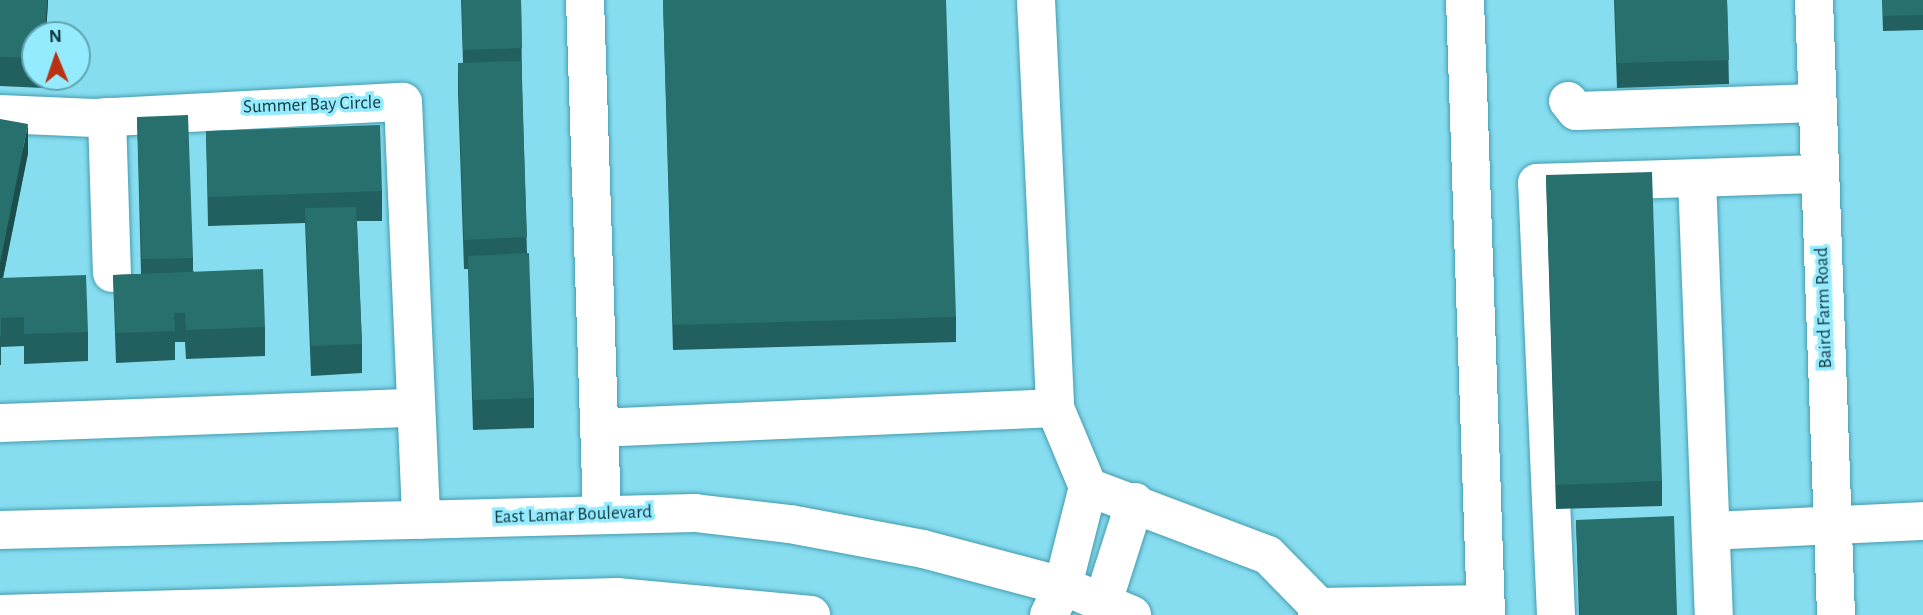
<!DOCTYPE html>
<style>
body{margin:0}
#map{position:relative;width:1923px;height:615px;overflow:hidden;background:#87ddf0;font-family:"Alegreya Sans",sans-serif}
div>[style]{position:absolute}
.roads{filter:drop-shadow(0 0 2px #459daf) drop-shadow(0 0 2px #459daf)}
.minor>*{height:38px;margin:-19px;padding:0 19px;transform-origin:19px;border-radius:19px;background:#fff}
.major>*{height:38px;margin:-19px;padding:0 19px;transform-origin:19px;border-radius:19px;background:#fff}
.wall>*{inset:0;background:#22605f}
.shaded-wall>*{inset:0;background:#1c4e4d}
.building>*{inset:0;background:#28706e}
span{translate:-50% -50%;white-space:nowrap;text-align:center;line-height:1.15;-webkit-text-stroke:7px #94ebfe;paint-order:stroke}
.street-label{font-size:19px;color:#143940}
.north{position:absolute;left:21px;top:21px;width:70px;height:70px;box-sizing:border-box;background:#94ebfe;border:2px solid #61a4b2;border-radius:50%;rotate:358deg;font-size:19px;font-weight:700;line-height:28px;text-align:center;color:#143940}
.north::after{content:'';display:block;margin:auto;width:24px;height:32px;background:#bb3113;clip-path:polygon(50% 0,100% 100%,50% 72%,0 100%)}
</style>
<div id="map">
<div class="roads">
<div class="minor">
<i style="left:585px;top:0;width:513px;rotate:88.1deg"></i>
<i style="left:1036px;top:0;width:408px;rotate:87.3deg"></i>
<i style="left:1055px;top:408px;width:86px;rotate:67.3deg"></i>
<i style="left:1088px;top:487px;width:102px;rotate:104.2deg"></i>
<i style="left:1465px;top:0;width:615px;rotate:88.04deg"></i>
<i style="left:1814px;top:0;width:615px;rotate:87.95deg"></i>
<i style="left:1568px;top:101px;width:13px;rotate:51deg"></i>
<i style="left:1576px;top:111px;width:241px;rotate:-1.9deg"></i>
<i style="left:0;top:114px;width:94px;rotate:2.4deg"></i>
<i style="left:94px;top:118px;width:309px;rotate:-3deg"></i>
<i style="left:403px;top:102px;width:418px;rotate:87.5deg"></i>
<i style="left:107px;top:117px;width:156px;rotate:88.2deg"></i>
<i style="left:1697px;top:178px;width:122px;rotate:-1.9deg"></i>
<i style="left:0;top:423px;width:415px;rotate:-2.1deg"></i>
<i style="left:599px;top:428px;width:456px;rotate:-2.5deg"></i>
<i style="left:1088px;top:487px;width:192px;rotate:20.7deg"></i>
<i style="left:1268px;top:555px;width:73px;rotate:45.6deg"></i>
<i style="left:1711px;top:531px;width:212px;rotate:-2.7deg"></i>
<i style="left:1103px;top:602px;width:105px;rotate:-72.3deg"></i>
<i style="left:1317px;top:615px;width:8px;rotate:-76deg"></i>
<i style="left:1319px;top:607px;width:166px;rotate:-1deg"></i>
<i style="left:1556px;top:615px;width:432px;rotate:-92.5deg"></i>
<i style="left:1537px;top:183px;width:160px;rotate:-1.8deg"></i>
<i style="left:1697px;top:178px;width:437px;rotate:87.8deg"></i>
</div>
<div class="major">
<i style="left:0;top:530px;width:695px;rotate:-1.4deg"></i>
<i style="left:695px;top:513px;width:96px;rotate:6.6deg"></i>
<i style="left:790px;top:524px;width:135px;rotate:10.6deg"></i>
<i style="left:923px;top:549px;width:145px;rotate:14.8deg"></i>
<i style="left:1063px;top:586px;width:75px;rotate:22.8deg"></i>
<i style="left:0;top:614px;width:617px;rotate:-1.58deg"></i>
<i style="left:617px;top:597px;width:195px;rotate:5.3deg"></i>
<i style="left:1049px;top:615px;width:32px;rotate:-64deg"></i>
</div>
</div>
<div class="wall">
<i style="clip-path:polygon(0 0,48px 0,46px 35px,35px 35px,35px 77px,45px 77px,44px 88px,0 86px)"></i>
<i style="clip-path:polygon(461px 0,521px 0,522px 78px,527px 253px,534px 398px,534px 428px,473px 430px,468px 269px,464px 269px,458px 93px,458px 63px,463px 63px)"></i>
<i style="clip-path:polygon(663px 0,956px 317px,956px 342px,673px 350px)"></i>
<i style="clip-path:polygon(1614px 0,1727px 0,1729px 84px,1617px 88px)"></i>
<i style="clip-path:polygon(1882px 0,1923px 0,1923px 30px,1883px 31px)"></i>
<i style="clip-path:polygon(137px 117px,193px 258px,193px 271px,265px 327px,265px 356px,186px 359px,185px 342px,175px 342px,175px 360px,116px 363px,113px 275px,141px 274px)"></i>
<i style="clip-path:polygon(0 119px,28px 153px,3px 278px,88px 332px,88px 361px,24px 364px,24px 346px,1px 347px,1px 365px,0 365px)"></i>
<i style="clip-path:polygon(206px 131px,382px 191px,382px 221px,357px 221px,362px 344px,362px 373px,311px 376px,305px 223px,208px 226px)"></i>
<i style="clip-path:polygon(1546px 175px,1662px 481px,1662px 506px,1556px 509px)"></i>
<i style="clip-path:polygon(1576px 520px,1677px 615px,1579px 615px)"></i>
</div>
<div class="shaded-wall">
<i style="clip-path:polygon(47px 0,48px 0,46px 35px,45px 35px)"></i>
<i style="clip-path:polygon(28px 124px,28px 153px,0 292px,0 263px)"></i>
</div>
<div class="building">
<i style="clip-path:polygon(0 0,47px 0,45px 35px,35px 35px,35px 58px,0 57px)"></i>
<i style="clip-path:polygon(462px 0,521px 0,522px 48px,463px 50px)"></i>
<i style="clip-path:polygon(663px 0,946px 0,956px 317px,673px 325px)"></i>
<i style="clip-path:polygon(1615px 0,1727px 0,1729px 60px,1617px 63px)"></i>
<i style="clip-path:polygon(1883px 0,1923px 0,1923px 15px,1883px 16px)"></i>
<i style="clip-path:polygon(521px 61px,527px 237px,464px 240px,458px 63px)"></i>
<i style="clip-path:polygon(188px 115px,193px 258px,142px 259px,137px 117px)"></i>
<i style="clip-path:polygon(0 119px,28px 124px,0 263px)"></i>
<i style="clip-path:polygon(380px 125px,382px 191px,208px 197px,206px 131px)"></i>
<i style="clip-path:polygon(1652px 172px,1662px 481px,1556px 485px,1546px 175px)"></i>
<i style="clip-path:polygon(356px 207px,362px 344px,311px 346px,305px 208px)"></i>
<i style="clip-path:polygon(529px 253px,534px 398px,473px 400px,468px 256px)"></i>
<i style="clip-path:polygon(263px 269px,265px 327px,186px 330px,185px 313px,174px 313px,175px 331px,116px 333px,113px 275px)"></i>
<i style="clip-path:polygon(86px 275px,88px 332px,24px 334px,24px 317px,1px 318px,1px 336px,0 336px,0 278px)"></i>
<i style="clip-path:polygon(1674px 516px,1677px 615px,1580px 615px,1576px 520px)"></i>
</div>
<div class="street-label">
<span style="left:312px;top:105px;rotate:-2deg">Summer Bay Circle</span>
<span style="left:1824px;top:308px;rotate:-92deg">Baird Farm Road</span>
<span style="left:573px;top:515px;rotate:-2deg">East Lamar Boulevard</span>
</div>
<div class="north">N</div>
</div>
